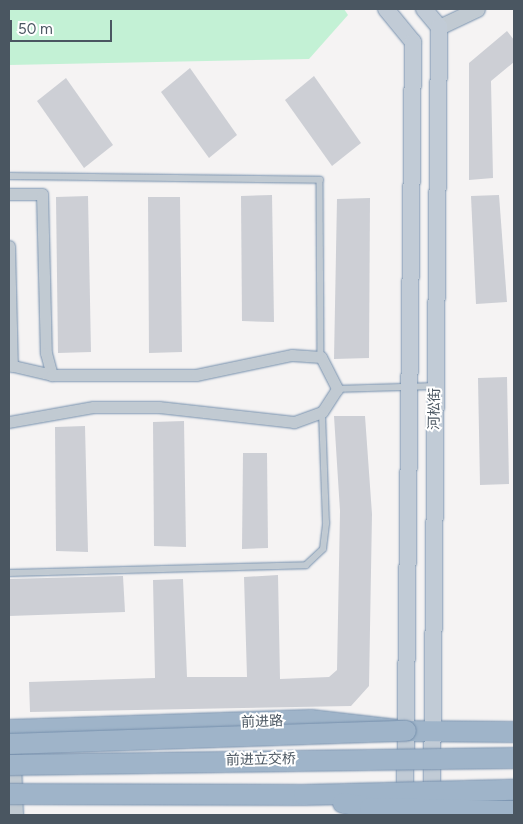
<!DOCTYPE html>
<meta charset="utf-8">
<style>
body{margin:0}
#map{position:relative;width:523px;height:824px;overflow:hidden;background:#f5f3f3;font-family:Figtree,"Noto Sans SC",sans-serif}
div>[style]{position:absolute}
.green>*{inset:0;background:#c3f1d5}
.building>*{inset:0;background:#cdcfd5}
.roads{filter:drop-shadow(0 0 1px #7690ad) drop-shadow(0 0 1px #7690ad)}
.service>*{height:5.5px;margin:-2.75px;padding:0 2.75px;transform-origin:2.75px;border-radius:2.75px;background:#c1cad2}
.minor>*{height:11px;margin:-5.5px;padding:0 5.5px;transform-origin:5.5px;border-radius:5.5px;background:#c1cad2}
.tertiary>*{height:15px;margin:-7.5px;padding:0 7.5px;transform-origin:7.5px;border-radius:7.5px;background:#c1cad2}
.secondary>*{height:16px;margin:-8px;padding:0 8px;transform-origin:8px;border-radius:8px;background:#c1cbd6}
.trunk>*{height:20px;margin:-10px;padding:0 10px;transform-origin:10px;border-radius:10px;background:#9fb4c9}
.bridges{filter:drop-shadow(0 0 1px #7690ad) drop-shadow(0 0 1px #7690ad)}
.trunk-bridge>*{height:20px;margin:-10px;padding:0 10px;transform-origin:10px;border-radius:10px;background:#9fb4c9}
span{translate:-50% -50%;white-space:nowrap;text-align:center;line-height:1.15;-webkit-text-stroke:4px #fff;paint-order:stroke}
.street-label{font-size:14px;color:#4a5661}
.frame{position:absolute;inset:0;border:10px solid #4a5661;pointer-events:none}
.scale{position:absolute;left:10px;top:20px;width:102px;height:22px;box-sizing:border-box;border:2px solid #4a5661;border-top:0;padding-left:6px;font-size:15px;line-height:18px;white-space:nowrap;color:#4a5661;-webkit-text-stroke:4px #fff;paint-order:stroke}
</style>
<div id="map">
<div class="green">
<i style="clip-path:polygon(9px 9px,344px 9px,348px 15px,309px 59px,9px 65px)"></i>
</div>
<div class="building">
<i style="clip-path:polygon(507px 31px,514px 40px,514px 62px,491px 81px,493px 178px,469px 180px,469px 63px)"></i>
<i style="clip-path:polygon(190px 68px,237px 135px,209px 158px,161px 92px)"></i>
<i style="clip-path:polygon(314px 76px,361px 143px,332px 166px,285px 100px)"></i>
<i style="clip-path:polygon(66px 78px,113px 145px,84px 168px,37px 101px)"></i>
<i style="clip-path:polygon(272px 195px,274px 322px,242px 321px,241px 196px)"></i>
<i style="clip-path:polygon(499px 195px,507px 302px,476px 304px,471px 196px)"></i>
<i style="clip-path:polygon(88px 196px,91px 352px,58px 353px,56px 197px)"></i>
<i style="clip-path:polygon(148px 197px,180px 197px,182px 352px,149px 353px)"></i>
<i style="clip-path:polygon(370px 198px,369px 358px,334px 359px,337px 199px)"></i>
<i style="clip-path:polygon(507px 377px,509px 484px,480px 485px,478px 378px)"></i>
<i style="clip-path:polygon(334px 416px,365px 416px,372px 514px,369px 686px,351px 706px,30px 712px,29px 682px,155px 678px,153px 580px,183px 579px,187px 677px,247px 677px,244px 577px,278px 575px,280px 679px,329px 677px,337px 670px,340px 511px)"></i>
<i style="clip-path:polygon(184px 421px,186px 547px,154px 546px,153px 422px)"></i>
<i style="clip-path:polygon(85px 426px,88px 552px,56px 551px,55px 427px)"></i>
<i style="clip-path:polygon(243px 453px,267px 453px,268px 548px,242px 549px)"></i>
<i style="clip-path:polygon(123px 576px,125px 612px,9px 616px,9px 579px)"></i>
</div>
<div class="roads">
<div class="service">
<i style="left:9px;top:176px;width:311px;rotate:0.7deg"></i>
<i style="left:320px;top:180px;width:177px;rotate:89.7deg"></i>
<i style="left:337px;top:389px;width:96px;rotate:-1.8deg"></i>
<i style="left:9px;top:573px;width:297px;rotate:-1.5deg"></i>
<i style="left:306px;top:565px;width:23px;rotate:-43deg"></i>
<i style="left:323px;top:549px;width:26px;rotate:-83deg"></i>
<i style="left:326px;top:523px;width:111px;rotate:-92.1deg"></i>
</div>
<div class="minor">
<i style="left:9px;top:194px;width:33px"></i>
<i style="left:42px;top:194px;width:159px;rotate:88.6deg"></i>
<i style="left:46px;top:353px;width:23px;rotate:75deg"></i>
<i style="left:9px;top:246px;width:120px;rotate:88.6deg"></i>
<i style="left:9px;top:365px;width:44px;rotate:13.1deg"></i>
<i style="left:52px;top:375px;width:144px"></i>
<i style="left:196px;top:375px;width:98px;rotate:-11.8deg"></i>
<i style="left:292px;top:355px;width:29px;rotate:4deg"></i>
<i style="left:321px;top:357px;width:36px;rotate:63deg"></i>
<i style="left:337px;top:389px;width:27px;rotate:123deg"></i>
<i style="left:322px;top:412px;width:30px;rotate:160deg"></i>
<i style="left:294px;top:422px;width:136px;rotate:-173.7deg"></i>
<i style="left:159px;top:407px;width:66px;rotate:180deg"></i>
<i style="left:93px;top:407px;width:85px;rotate:169.9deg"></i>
</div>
<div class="tertiary">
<i style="left:439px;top:27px;width:42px;rotate:-25.3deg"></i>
<i style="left:12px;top:733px;width:82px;rotate:87.9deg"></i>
</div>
<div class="secondary">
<i style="left:386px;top:9px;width:43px;rotate:50.7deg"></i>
<i style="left:413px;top:42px;width:761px;rotate:90.6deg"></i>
<i style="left:424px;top:9px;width:23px;rotate:50deg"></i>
<i style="left:439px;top:27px;width:777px;rotate:90.52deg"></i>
</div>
<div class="trunk">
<i style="left:9px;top:730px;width:302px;rotate:-1.9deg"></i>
<i style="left:311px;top:720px;width:96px;rotate:6.6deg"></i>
<i style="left:406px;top:731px;width:108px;rotate:0.5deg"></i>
</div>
</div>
<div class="bridges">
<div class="trunk-bridge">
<i style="left:9px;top:744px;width:397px;rotate:-1.9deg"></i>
<i style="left:9px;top:765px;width:505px;rotate:-0.79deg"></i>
<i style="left:9px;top:794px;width:295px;rotate:0.2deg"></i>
<i style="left:304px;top:795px;width:210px;rotate:-1.4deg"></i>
<i style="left:343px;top:803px;width:27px;rotate:10deg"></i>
<i style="left:370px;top:808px;width:144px;rotate:1.2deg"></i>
</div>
</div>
<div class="street-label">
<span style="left:435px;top:409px;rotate:-89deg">河松街</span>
<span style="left:262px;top:722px;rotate:-2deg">前进路</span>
<span style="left:261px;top:760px;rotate:-1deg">前进立交桥</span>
</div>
<div class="frame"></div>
<div class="scale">50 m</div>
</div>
